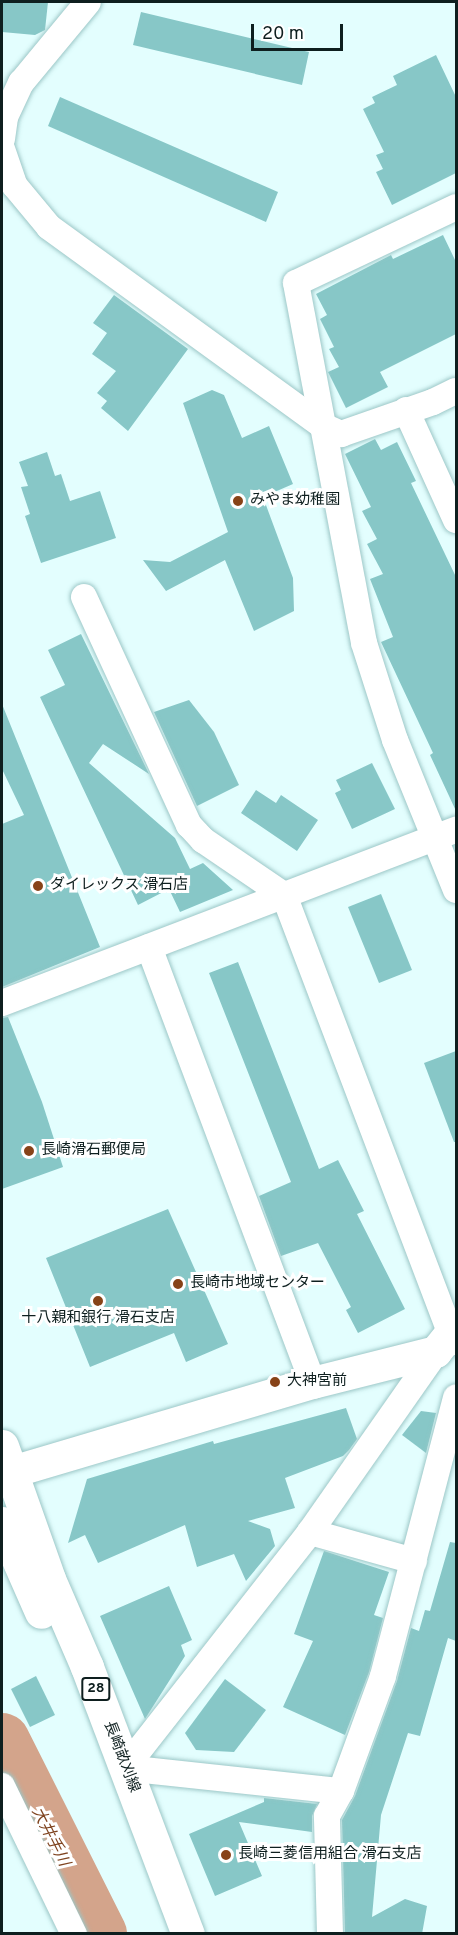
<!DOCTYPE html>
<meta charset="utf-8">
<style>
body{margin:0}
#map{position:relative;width:458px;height:1935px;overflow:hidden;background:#e3fefe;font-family:Overpass,"Noto Sans JP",sans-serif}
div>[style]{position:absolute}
.stream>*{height:9px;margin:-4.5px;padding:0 4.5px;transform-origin:4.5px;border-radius:4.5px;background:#d3a48b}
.river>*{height:56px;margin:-28px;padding:0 28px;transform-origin:28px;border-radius:28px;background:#d3a48b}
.building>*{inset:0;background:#87c7c7}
.roads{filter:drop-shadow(0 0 2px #9cc7c7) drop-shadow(0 0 2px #9cc7c7)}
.minor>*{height:26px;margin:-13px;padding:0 13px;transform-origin:13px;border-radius:13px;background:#fff}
.tertiary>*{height:32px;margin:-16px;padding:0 16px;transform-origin:16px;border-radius:16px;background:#fff}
.primary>*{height:33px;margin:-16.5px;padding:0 16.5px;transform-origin:16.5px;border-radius:16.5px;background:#fff}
.dots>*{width:16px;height:16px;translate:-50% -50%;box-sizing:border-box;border:3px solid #fff;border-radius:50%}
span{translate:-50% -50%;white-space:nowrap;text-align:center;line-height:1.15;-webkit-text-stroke:6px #fff;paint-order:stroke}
.shield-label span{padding:2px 4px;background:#fff;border:2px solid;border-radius:4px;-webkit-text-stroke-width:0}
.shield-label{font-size:14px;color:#0e1f1f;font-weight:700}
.poi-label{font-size:15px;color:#0e1f1f}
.left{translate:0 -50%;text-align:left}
.street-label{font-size:15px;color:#0e1f1f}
.water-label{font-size:16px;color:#7f4420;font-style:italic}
.frame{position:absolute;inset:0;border:3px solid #0e1f1f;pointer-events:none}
.scale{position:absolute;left:251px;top:24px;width:92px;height:27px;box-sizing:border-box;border:3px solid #0e1f1f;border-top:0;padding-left:8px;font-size:18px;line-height:21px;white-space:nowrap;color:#0e1f1f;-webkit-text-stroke:4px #fff;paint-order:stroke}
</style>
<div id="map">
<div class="stream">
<i style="left:2px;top:1773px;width:17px;rotate:-3deg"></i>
</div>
<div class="river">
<i style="left:2px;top:1741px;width:216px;rotate:63.3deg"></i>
</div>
<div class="building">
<i style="clip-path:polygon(2px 2px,48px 2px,45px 30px,35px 35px,2px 32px)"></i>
<i style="clip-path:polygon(141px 12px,309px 52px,302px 85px,133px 45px)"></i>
<i style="clip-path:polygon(436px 55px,456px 97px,456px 173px,392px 205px,376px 172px,383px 169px,376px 155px,384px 152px,363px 109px,375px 103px,372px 97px,397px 85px,393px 76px)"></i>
<i style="clip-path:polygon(60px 97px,278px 192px,266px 222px,48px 126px)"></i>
<i style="clip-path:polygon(443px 235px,456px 262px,456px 334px,380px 372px,388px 387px,346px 408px,328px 372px,339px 367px,329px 349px,334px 347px,320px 319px,327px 315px,316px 294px,391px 255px,393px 259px)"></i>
<i style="clip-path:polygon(114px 295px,188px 349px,128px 431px,101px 408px,107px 401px,97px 393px,116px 371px,92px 354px,107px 333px,93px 323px)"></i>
<i style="clip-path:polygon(212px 390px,224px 395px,242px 438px,269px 426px,293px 484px,263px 497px,293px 578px,294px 611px,254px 631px,225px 560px,166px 591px,143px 560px,170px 562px,228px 532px,183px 403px)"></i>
<i style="clip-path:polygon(375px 439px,381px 450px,397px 442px,416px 481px,411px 483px,456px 577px,456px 811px,430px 755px,433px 753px,381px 642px,393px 637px,370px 579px,383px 574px,367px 544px,377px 539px,362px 511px,371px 507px,345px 454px)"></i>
<i style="clip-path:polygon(47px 452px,55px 476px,61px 474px,70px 501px,100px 491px,116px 538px,41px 563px,25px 516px,30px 514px,21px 487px,28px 486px,19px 462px)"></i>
<i style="clip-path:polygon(81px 634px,149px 774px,103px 744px,89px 763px,175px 838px,190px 869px,203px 863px,233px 890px,180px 912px,169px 889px,138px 905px,40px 697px,65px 685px,48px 650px)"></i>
<i style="clip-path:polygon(189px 700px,214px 732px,239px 785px,197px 806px,154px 712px)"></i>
<i style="clip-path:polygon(2px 704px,100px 947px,2px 987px,2px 824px,24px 815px,2px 769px)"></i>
<i style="clip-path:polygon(372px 763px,395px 809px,352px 829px,335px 793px,341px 790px,336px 780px)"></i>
<i style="clip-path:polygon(256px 790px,276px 803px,281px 795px,318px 820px,297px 851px,241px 813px)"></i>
<i style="clip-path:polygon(381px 894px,412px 970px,379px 983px,348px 907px)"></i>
<i style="clip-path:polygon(238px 962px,319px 1169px,338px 1160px,364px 1211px,357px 1214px,405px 1309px,358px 1333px,346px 1310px,351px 1307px,318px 1243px,281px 1256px,259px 1196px,291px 1182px,209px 973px)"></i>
<i style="clip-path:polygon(8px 1017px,42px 1102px,63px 1167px,2px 1189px,2px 1018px)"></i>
<i style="clip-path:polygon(456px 1051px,456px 1142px,454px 1142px,424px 1063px)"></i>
<i style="clip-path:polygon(168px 1209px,228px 1344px,186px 1362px,174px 1333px,90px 1367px,46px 1258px)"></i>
<i style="clip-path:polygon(346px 1408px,357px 1439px,349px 1450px,343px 1456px,285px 1478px,295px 1508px,248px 1521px,270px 1529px,275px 1546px,246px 1581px,234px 1554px,197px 1567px,185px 1525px,98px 1563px,85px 1535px,68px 1543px,87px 1479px,213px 1441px,214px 1444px)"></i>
<i style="clip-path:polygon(421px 1411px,436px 1413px,426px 1453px,402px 1435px)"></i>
<i style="clip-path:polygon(450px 1542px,456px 1543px,456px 1641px,448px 1638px,420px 1736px,408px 1733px,381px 1815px,372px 1917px,405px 1899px,427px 1906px,422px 1934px,345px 1934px,342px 1820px,355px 1796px,397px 1681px,411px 1628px,419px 1631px,425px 1610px,430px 1611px)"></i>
<i style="clip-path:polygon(324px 1551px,389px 1572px,374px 1615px,383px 1618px,369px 1672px,345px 1735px,283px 1707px,313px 1641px,294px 1634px)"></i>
<i style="clip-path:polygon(169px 1586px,192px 1640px,181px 1645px,185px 1656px,145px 1719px,100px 1616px)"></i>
<i style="clip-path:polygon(36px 1676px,55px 1715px,30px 1727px,11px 1689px)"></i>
<i style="clip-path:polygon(225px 1679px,266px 1710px,234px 1752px,196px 1750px,185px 1733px)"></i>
<i style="clip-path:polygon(264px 1798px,317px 1804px,312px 1816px,312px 1832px,239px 1822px,262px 1876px,215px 1896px,189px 1834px,264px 1802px)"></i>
</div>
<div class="roads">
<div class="minor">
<i style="left:2px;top:139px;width:22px;rotate:-82deg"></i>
<i style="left:5px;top:117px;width:38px;rotate:-65deg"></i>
<i style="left:21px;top:83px;width:105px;rotate:-50.4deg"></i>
<i style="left:2px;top:149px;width:39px;rotate:71deg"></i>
<i style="left:15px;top:186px;width:53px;rotate:50.3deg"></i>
<i style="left:49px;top:227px;width:339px;rotate:36deg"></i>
<i style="left:323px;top:426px;width:20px;rotate:24deg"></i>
<i style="left:341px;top:434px;width:97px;rotate:-19.2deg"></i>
<i style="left:433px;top:402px;width:25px;rotate:-26deg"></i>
<i style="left:456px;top:207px;width:177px;rotate:154.6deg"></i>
<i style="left:296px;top:283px;width:366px;rotate:79.3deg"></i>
<i style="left:364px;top:643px;width:102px;rotate:72.3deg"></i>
<i style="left:395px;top:740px;width:162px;rotate:67.9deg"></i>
<i style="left:406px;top:410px;width:121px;rotate:65.6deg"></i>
<i style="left:84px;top:597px;width:251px;rotate:65.3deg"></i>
<i style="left:189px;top:825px;width:21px;rotate:47deg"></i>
<i style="left:203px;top:840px;width:98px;rotate:34.2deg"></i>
<i style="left:284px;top:895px;width:471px;rotate:69.2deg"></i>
<i style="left:451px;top:1335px;width:9px;rotate:54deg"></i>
<i style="left:149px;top:947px;width:466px;rotate:69.4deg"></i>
<i style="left:2px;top:1003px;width:486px;rotate:-20.9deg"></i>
<i style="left:310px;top:1532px;width:108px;rotate:15.6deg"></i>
<i style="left:125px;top:1768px;width:300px;rotate:-51.9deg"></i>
<i style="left:310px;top:1532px;width:220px;rotate:-55deg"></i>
<i style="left:125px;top:1768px;width:217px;rotate:6.1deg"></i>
<i style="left:2px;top:1786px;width:165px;rotate:64.1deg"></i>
<i style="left:330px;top:1934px;width:118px;rotate:-91.5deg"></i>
<i style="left:327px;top:1816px;width:29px;rotate:-61deg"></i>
<i style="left:341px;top:1791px;width:122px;rotate:-69.9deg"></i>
<i style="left:383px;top:1676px;width:288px;rotate:-75.3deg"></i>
</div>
<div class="tertiary">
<i style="left:2px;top:1475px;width:324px;rotate:-16.5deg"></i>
<i style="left:313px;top:1383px;width:127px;rotate:-14.1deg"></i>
<i style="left:436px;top:1352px;width:32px;rotate:-51deg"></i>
</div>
<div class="primary">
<i style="left:2px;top:1446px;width:141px;rotate:70.5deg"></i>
<i style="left:49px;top:1579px;width:96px;rotate:66.6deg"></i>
<i style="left:87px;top:1667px;width:285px;rotate:69.3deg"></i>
<i style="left:2px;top:1523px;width:97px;rotate:66.3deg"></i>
</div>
</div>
<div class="dots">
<i style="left:238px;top:501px;background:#874318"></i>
<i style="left:38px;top:886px;background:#874318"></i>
<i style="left:29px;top:1151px;background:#874318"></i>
<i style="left:178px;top:1284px;background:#874318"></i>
<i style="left:98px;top:1301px;background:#874318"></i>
<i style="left:275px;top:1382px;background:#874318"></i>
<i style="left:226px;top:1855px;background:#874318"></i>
</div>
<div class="shield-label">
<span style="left:96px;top:1689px">28</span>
</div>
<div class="poi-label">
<span class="left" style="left:250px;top:501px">みやま幼稚園</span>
<span class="left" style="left:50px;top:886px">ダイレックス 滑石店</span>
<span class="left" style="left:41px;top:1151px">長崎滑石郵便局</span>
<span class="left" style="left:190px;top:1284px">長崎市地域センター</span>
<span style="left:98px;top:1319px">十八親和銀行 滑石支店</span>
<span class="left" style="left:287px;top:1382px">大神宮前</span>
<span class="left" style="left:238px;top:1855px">長崎三菱信用組合 滑石支店</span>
</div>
<div class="street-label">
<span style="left:121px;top:1757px;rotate:69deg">長崎畝刈線</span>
</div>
<div class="water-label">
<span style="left:50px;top:1837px;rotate:63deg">大井手川</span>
</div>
<div class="frame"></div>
<div class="scale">20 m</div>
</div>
